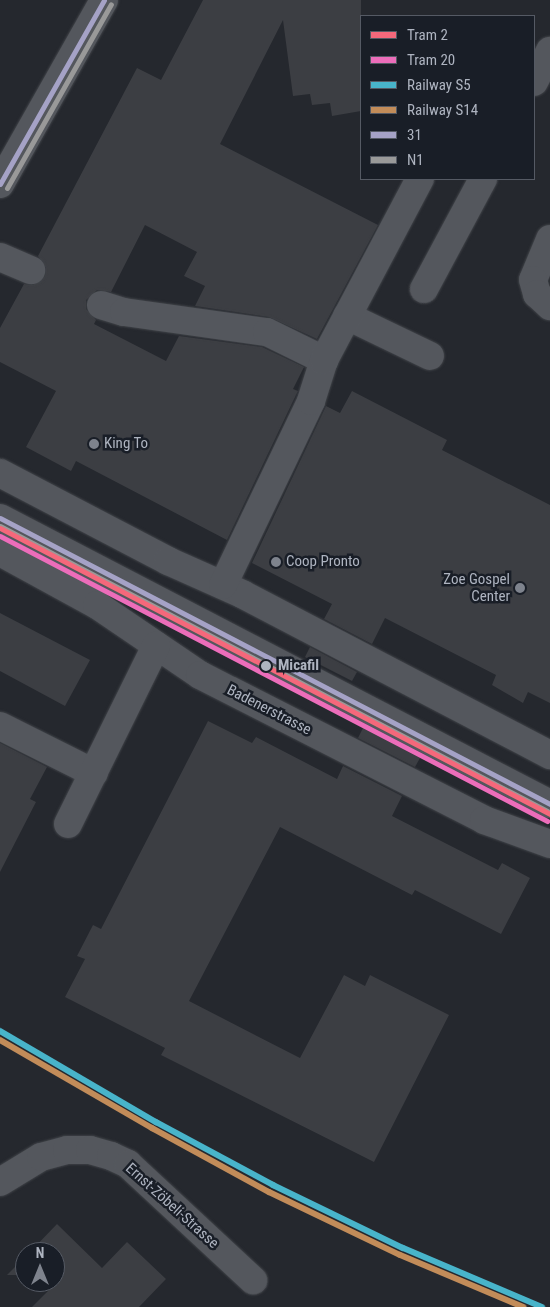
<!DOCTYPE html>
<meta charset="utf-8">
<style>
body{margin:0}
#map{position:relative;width:550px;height:1307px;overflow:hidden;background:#25282e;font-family:"Roboto Condensed",sans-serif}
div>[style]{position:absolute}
.building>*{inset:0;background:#3c3e43}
.roads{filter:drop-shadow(0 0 1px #404348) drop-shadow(0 0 1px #404348)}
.minor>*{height:28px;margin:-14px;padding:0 14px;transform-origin:14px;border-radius:14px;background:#54575d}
.bus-1>*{height:5px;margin:-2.5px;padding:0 2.5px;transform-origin:2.5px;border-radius:2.5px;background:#a5a2c6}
.bus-2>*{height:5px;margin:-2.5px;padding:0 2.5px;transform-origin:2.5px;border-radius:2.5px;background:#999}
.rail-1>*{height:6px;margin:-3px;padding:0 3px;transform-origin:3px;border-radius:3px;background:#48b4ca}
.rail-2>*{height:6px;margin:-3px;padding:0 3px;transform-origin:3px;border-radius:3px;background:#c28c59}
.tram-1>*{height:5px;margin:-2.5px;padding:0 2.5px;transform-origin:2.5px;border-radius:2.5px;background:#f5687b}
.tram-2>*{height:5px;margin:-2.5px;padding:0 2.5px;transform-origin:2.5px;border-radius:2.5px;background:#ec6dba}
.dots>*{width:14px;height:14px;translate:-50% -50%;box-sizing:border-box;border:2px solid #191e27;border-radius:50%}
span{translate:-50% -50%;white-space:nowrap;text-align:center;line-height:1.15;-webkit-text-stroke:5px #191e27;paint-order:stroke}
.poi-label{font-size:15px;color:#aeb4c0}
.left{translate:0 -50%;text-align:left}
.right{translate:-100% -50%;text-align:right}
.stop-label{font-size:15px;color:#aeb4c0;font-weight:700}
.street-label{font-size:15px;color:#aeb4c0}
.legend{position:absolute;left:360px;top:15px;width:175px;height:165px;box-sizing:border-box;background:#191e27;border:1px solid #555a64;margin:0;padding:6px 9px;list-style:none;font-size:15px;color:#aeb4c0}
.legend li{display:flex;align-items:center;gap:10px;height:25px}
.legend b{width:25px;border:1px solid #555a64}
.north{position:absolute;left:15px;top:1242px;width:50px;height:50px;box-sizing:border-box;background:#191e27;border:1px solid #555a64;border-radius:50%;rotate:0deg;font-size:14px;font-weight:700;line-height:20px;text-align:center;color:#aeb4c0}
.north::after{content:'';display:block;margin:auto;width:18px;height:22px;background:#7e838d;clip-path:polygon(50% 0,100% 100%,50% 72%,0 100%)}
</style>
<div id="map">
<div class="building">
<i style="clip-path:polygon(203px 0,361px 0,361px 111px,332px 116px,330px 103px,312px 105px,310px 94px,293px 96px,283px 20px,220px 144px,378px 225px,317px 339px,269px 317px,195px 306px,205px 286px,184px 276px,197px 252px,145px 225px,111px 292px,97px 290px,86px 300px,86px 309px,96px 320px,94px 324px,166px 361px,179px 336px,262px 347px,304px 367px,293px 389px,298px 391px,296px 395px,227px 540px,76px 461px,71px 471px,26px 447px,56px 391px,0 362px,0 328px,24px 284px,33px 285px,45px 276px,46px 268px,38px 256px,137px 68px,161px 80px)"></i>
<i style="clip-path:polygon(352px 391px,447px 440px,442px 450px,550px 505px,550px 703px,528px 692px,523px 703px,492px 685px,496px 675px,385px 618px,372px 644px,324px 619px,332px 604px,252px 563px,326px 406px,340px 413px)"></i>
<i style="clip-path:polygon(0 613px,90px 660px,65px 706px,0 671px)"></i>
<i style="clip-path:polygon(310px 647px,357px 672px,352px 681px,305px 657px)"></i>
<i style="clip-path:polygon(208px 721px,252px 743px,256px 737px,337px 779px,343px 766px,402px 796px,392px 816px,498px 870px,502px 863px,530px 878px,501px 934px,415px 890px,412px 895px,280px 827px,189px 1001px,300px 1058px,344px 975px,365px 986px,370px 975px,449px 1015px,374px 1162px,161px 1055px,165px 1048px,65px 997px,85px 959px,77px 956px,93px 925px,101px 929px)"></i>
<i style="clip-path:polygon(363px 728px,420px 758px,415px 767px,358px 738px)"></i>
<i style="clip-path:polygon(0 743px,47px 767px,30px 799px,36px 802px,0 872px)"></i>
<i style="clip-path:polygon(57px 1224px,102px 1268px,127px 1242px,166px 1279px,139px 1307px,32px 1307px,49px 1290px,41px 1282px,55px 1282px,55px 1252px,30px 1252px)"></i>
<i style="clip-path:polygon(25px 1257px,25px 1275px,7px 1275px)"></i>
</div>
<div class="roads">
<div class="minor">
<i style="left:534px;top:82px;width:35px;rotate:-63deg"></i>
<i style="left:0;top:184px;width:211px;rotate:-60.5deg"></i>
<i style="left:550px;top:239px;width:44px;rotate:112.5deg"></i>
<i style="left:533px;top:280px;width:15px;rotate:74deg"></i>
<i style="left:537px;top:294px;width:18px;rotate:43deg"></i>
<i style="left:0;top:257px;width:34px;rotate:23deg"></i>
<i style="left:424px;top:289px;width:125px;rotate:-61.8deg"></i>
<i style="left:101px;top:305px;width:24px;rotate:17deg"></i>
<i style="left:124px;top:312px;width:144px;rotate:8deg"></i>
<i style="left:267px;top:332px;width:64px;rotate:26.2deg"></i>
<i style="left:347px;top:316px;width:92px;rotate:25.7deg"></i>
<i style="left:0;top:473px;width:190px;rotate:27.6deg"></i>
<i style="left:168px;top:561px;width:81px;rotate:24deg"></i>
<i style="left:242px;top:594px;width:348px;rotate:27.6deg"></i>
<i style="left:0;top:518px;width:620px;rotate:27.47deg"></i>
<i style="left:0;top:552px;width:111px;rotate:28.7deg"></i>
<i style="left:97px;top:605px;width:125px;rotate:34.2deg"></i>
<i style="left:200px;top:675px;width:319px;rotate:27deg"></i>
<i style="left:484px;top:820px;width:70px;rotate:20deg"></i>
<i style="left:223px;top:585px;width:204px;rotate:-64.4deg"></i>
<i style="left:311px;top:401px;width:43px;rotate:-72.4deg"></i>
<i style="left:324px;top:360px;width:205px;rotate:-62.1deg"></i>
<i style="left:0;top:726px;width:105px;rotate:26.6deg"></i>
<i style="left:68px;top:824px;width:199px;rotate:-63.7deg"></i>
<i style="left:0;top:1182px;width:48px;rotate:-31.4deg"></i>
<i style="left:41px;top:1157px;width:27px;rotate:-15deg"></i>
<i style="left:67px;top:1150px;width:23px"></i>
<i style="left:90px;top:1150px;width:22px;rotate:16deg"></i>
<i style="left:111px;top:1156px;width:19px;rotate:25deg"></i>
<i style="left:128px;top:1164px;width:171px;rotate:42.9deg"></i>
</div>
</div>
<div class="bus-1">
<i style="left:0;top:184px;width:211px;rotate:-60.5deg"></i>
<i style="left:0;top:518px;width:620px;rotate:27.47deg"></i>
</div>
<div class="bus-2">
<i style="left:7px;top:188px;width:211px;rotate:-60.5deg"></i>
<i style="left:0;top:526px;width:617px;rotate:27.52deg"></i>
</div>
<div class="rail-1">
<i style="left:0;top:1031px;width:181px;rotate:30.3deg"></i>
<i style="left:156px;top:1122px;width:133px;rotate:28.3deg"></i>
<i style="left:273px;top:1185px;width:144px;rotate:25.9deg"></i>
<i style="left:403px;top:1248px;width:151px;rotate:23deg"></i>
</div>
<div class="rail-2">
<i style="left:0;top:1040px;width:176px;rotate:30.1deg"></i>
<i style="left:152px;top:1128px;width:133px;rotate:28.7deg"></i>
<i style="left:269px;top:1192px;width:145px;rotate:25.7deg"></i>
<i style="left:400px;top:1255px;width:134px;rotate:22.9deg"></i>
</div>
<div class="tram-1">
<i style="left:0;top:528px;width:620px;rotate:27.47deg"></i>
</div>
<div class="tram-2">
<i style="left:0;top:536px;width:617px;rotate:27.52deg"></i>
</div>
<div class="dots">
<i style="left:94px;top:444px;background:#7e838d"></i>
<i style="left:276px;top:562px;background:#7e838d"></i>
<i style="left:520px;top:588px;background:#7e838d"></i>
<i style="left:266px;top:666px;background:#aeb4c0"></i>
</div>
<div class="poi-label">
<span class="left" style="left:104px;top:444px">King To</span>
<span class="left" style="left:286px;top:562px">Coop Pronto</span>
<span class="right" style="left:510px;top:588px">Zoe Gospel<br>Center</span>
</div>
<div class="stop-label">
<span class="left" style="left:278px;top:666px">Micafil</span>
</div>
<div class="street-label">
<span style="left:269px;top:710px;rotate:27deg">Badenerstrasse</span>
<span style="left:172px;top:1206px;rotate:42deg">Ernst-Zöbeli-Strasse</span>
</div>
<ul class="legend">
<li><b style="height:6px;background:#f5687b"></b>Tram 2</li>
<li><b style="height:6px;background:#ec6dba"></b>Tram 20</li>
<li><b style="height:6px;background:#48b4ca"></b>Railway S5</li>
<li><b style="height:6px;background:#c28c59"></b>Railway S14</li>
<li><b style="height:6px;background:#a5a2c6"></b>31</li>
<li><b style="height:6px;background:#999"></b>N1</li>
</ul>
<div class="north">N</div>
</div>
